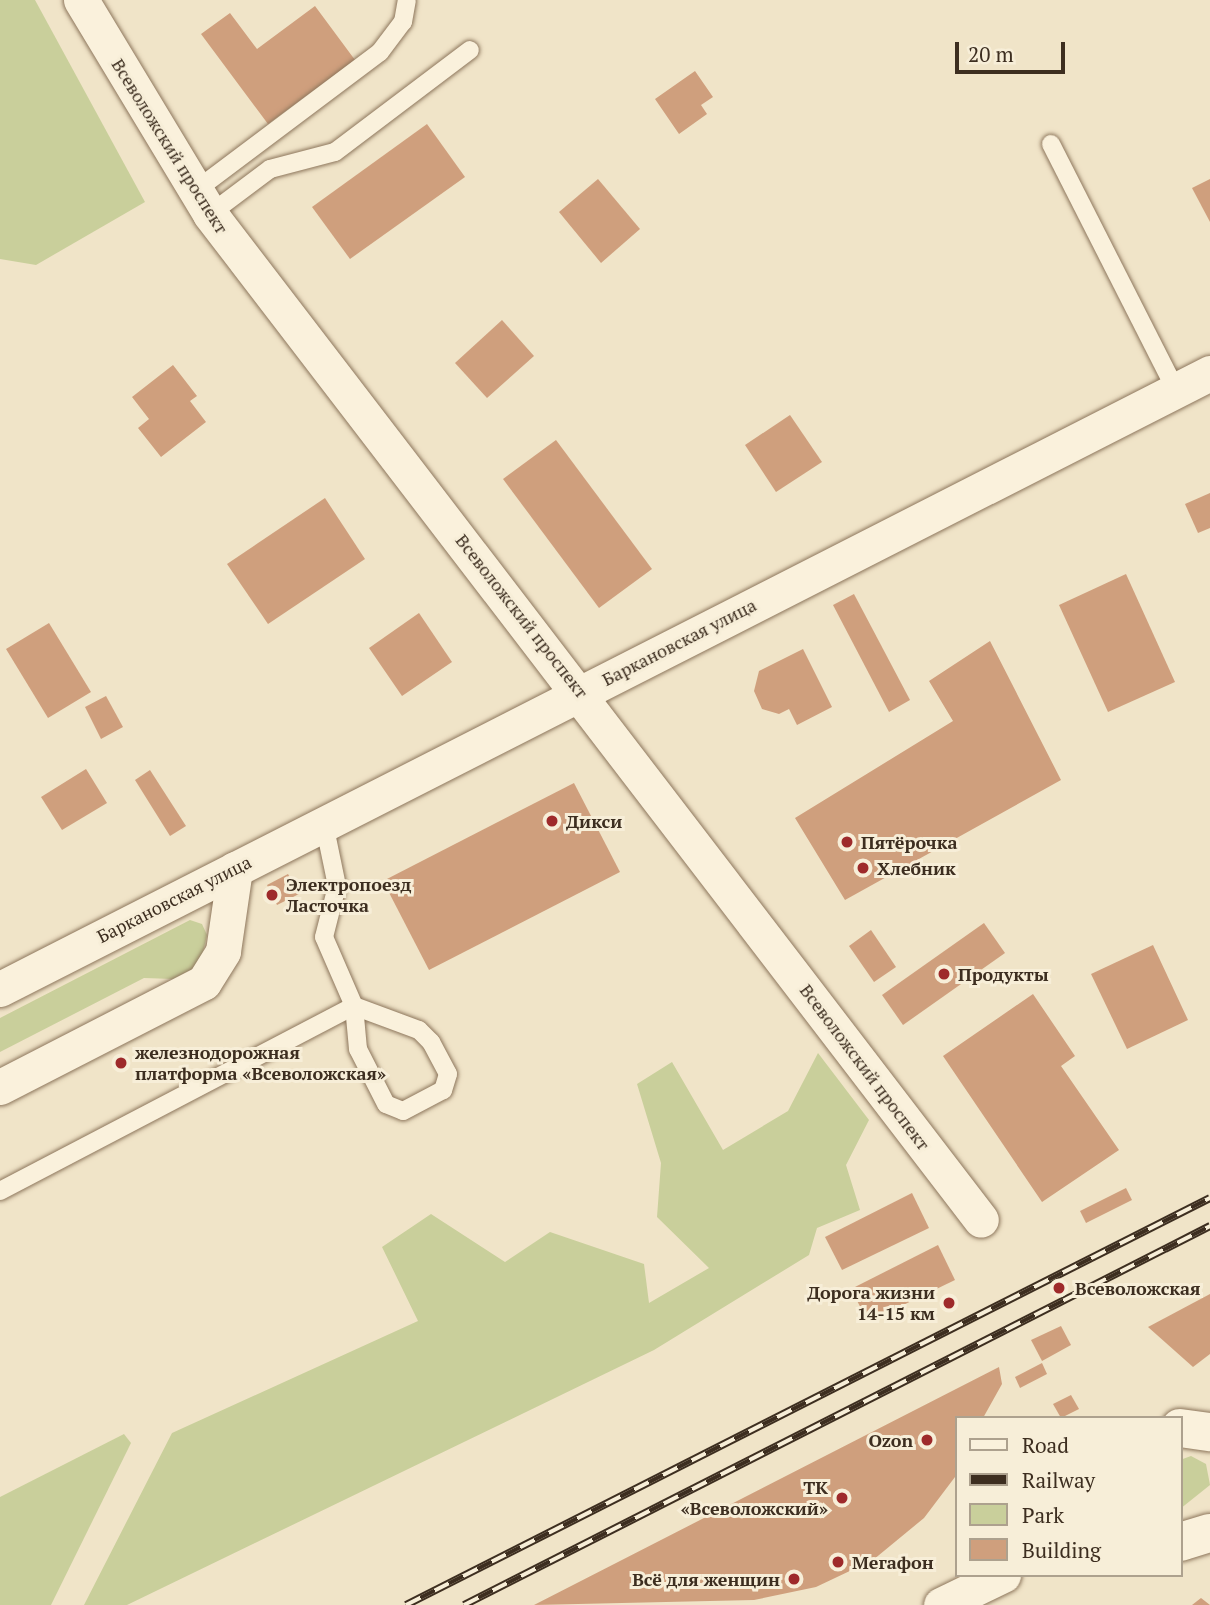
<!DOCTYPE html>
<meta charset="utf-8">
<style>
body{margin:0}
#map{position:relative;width:1210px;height:1605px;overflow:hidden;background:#f0e4c8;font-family:"PT Serif",serif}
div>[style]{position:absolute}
.green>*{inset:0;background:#c9cf9b}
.building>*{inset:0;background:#cf9f7d}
.roads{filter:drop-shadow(0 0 2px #8d765c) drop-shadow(0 0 2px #8d765c)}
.service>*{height:18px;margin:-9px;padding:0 9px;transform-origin:9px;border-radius:9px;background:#faf1dc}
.minor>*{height:35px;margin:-17.5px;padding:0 17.5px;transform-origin:17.5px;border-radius:17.5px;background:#faf1dc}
.tertiary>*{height:38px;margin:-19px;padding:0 19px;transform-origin:19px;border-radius:19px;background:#faf1dc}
.rail>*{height:8px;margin-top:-4px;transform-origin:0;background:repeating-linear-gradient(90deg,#f7eed8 0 16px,#3d2e20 0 32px);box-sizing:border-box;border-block:2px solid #3d2e20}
.dots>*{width:19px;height:19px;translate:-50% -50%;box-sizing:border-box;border:4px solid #f7eed8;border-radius:50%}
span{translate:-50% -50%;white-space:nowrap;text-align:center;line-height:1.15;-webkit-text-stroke:6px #f7eed8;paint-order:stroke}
.street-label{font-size:18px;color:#3d2e20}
.poi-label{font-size:18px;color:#3d2e20;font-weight:700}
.left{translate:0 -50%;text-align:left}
.right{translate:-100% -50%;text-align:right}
.legend{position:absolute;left:955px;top:1416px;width:228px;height:161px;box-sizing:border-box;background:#f7eed8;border:2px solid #ada18e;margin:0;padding:9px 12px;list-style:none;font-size:21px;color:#3d2e20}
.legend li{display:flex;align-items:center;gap:14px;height:35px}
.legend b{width:35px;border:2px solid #ada18e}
.scale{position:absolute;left:955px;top:42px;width:110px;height:32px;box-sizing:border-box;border:4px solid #3d2e20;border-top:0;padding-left:9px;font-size:21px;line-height:24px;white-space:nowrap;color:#3d2e20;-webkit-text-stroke:5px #f7eed8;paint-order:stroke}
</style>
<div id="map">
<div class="green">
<i style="clip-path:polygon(0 0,35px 0,145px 202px,36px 265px,0 259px)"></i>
<i style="clip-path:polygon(190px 920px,202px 924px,207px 935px,200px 965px,173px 979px,144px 978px,0 1052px,0 1018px)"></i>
<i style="clip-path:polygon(818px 1053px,869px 1120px,846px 1165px,860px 1210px,817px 1228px,809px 1255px,654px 1350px,127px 1605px,84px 1605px,172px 1433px,418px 1321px,382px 1247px,431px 1214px,505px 1262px,550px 1232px,644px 1264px,649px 1303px,709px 1268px,657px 1217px,661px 1163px,637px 1084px,672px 1062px,723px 1150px,788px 1111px)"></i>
<i style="clip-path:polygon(124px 1434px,131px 1443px,51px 1605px,0 1605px,0 1497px)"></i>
<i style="clip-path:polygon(1191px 1456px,1206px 1464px,1210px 1485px,1180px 1509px,1180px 1460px)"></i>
</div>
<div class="building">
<i style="clip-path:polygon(315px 6px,355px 60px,268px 124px,201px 34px,230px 13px,257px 49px)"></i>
<i style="clip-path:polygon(695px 71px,713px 97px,701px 105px,707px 114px,679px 134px,655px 99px)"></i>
<i style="clip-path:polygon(427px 124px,465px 177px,350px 259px,312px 207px)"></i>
<i style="clip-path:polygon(598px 179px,640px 229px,601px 263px,559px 212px)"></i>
<i style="clip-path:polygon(1210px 179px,1210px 222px,1192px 188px)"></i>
<i style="clip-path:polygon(502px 320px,534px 356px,487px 398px,455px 363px)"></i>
<i style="clip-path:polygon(173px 365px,197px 396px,190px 401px,206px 422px,161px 457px,138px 428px,149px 419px,132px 397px)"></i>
<i style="clip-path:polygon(790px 415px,822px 462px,776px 492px,745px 445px)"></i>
<i style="clip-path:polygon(556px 440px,652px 569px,599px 608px,503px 479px)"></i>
<i style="clip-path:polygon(1210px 493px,1210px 528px,1198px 533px,1185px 504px)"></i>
<i style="clip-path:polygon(325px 498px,365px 559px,268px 624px,227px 564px)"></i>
<i style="clip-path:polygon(1126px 574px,1175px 682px,1108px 712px,1059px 605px)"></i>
<i style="clip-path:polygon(854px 594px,910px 700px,889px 712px,833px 605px)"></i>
<i style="clip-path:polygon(419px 613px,452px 662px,402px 696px,369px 648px)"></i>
<i style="clip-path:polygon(49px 623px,91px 692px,48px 718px,6px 649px)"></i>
<i style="clip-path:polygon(990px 641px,1061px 780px,845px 900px,795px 818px,953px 721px,929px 681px)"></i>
<i style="clip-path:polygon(803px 649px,832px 707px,797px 725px,789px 709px,779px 714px,762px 709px,754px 691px,759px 671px)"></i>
<i style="clip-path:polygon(106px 696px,123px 727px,101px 739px,85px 707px)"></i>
<i style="clip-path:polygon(86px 769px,107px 803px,62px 830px,41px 797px)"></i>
<i style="clip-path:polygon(150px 770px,186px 826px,170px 836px,135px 780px)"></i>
<i style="clip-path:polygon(574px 783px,620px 872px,429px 970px,383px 881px)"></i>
<i style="clip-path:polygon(288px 874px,299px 894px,277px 905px,267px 885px)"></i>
<i style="clip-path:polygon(984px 923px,1005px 953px,903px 1025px,882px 995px)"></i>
<i style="clip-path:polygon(871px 930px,896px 967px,874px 982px,849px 946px)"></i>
<i style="clip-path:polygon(1153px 945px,1188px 1020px,1127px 1049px,1091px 974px)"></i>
<i style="clip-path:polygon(1033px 994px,1075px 1056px,1061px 1066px,1119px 1150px,1042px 1202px,943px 1056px)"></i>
<i style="clip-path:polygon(1126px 1188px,1132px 1200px,1086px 1223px,1080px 1211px)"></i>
<i style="clip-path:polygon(912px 1193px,929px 1228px,842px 1270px,825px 1237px)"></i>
<i style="clip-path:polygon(938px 1245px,955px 1280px,868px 1322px,851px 1289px)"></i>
<i style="clip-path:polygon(1210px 1294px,1210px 1354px,1193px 1367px,1148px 1327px)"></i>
<i style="clip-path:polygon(1061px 1326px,1071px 1345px,1042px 1361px,1031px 1340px)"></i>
<i style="clip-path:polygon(1042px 1363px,1047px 1374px,1020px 1388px,1015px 1377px)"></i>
<i style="clip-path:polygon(999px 1367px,1002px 1384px,983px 1418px,956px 1418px,955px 1477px,924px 1518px,873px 1560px,816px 1587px,754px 1600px,534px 1605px)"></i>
<i style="clip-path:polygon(1071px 1395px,1079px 1409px,1061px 1418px,1053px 1404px)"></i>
<i style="clip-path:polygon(1201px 1598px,1210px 1605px,1192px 1605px)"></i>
</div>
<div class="roads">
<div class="service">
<i style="left:1051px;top:144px;width:276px;rotate:63.1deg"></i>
<i style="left:195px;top:191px;width:231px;rotate:-36.9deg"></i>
<i style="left:380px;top:52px;width:38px;rotate:-53deg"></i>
<i style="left:403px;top:22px;width:22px;rotate:-80deg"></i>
<i style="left:210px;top:214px;width:75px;rotate:-36.9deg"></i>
<i style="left:270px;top:169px;width:67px;rotate:-14.7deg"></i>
<i style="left:335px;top:152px;width:169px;rotate:-37.1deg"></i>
<i style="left:354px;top:1006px;width:69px;rotate:20.3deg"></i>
<i style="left:419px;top:1030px;width:17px;rotate:45deg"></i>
<i style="left:431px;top:1042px;width:36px;rotate:62deg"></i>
<i style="left:448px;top:1074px;width:17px;rotate:107deg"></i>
<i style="left:443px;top:1090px;width:45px;rotate:152.3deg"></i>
<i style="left:403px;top:1111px;width:18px;rotate:-158deg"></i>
<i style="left:386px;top:1104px;width:62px;rotate:-117deg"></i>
<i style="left:358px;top:1049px;width:43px;rotate:-95.3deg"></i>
<i style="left:0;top:1191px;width:399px;rotate:-27.6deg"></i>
<i style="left:354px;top:1006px;width:75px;rotate:-113.5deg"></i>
<i style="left:324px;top:937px;width:53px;rotate:-75.7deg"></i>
<i style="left:337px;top:886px;width:64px;rotate:-101.7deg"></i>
</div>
<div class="minor">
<i style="left:81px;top:0;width:250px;rotate:58.9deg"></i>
<i style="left:210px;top:214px;width:1267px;rotate:52.53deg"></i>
<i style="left:0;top:989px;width:1358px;rotate:-26.98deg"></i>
<i style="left:0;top:1087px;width:229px;rotate:-27.2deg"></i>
<i style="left:204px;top:982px;width:36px;rotate:-58deg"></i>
<i style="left:223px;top:951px;width:83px;rotate:-81.7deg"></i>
<i style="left:941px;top:1605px;width:69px;rotate:-25.8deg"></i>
</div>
<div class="tertiary">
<i style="left:1180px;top:1428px;width:30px;rotate:8deg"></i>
<i style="left:1180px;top:1542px;width:31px;rotate:-17deg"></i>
</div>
</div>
<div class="rail">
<i style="left:406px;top:1605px;width:901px;rotate:-26.85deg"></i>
<i style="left:464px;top:1605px;width:837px;rotate:-26.93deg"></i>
</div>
<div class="dots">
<i style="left:552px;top:821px;background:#9e2a2b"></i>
<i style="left:847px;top:842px;background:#9e2a2b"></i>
<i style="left:863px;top:868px;background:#9e2a2b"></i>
<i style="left:272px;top:895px;background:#9e2a2b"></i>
<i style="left:944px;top:974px;background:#9e2a2b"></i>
<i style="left:121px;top:1063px;background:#9e2a2b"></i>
<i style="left:1059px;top:1288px;background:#9e2a2b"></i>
<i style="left:949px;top:1303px;background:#9e2a2b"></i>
<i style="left:927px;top:1440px;background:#9e2a2b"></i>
<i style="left:842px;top:1498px;background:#9e2a2b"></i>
<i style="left:838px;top:1562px;background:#9e2a2b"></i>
<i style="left:794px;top:1579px;background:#9e2a2b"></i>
</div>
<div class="street-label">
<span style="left:170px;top:146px;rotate:58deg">Всеволожский проспект</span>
<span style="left:522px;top:616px;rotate:52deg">Всеволожский проспект</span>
<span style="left:679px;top:642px;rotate:-27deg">Баркановская улица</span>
<span style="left:174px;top:899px;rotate:-27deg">Баркановская улица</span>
<span style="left:865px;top:1067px;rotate:53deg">Всеволожский проспект</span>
</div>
<div class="poi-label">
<span class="left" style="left:566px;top:821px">Дикси</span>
<span class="left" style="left:861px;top:842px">Пятёрочка</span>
<span class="left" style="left:877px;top:868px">Хлебник</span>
<span class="left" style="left:286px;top:895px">Электропоезд<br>Ласточка</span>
<span class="left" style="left:958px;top:974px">Продукты</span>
<span class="left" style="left:135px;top:1063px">железнодорожная<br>платформа «Всеволожская»</span>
<span class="left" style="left:1075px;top:1288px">Всеволожская</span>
<span class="right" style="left:935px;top:1303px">Дорога жизни<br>14-15 км</span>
<span class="right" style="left:913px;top:1440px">Ozon</span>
<span class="right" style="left:828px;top:1498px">ТК<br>«Всеволожский»</span>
<span class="left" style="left:852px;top:1562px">Мегафон</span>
<span class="right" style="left:780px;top:1579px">Всё для женщин</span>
</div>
<ul class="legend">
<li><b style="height:9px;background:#faf1dc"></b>Road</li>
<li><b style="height:9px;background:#3d2e20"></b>Railway</li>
<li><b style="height:19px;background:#c9cf9b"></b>Park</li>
<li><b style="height:19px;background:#cf9f7d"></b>Building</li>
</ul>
<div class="scale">20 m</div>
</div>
